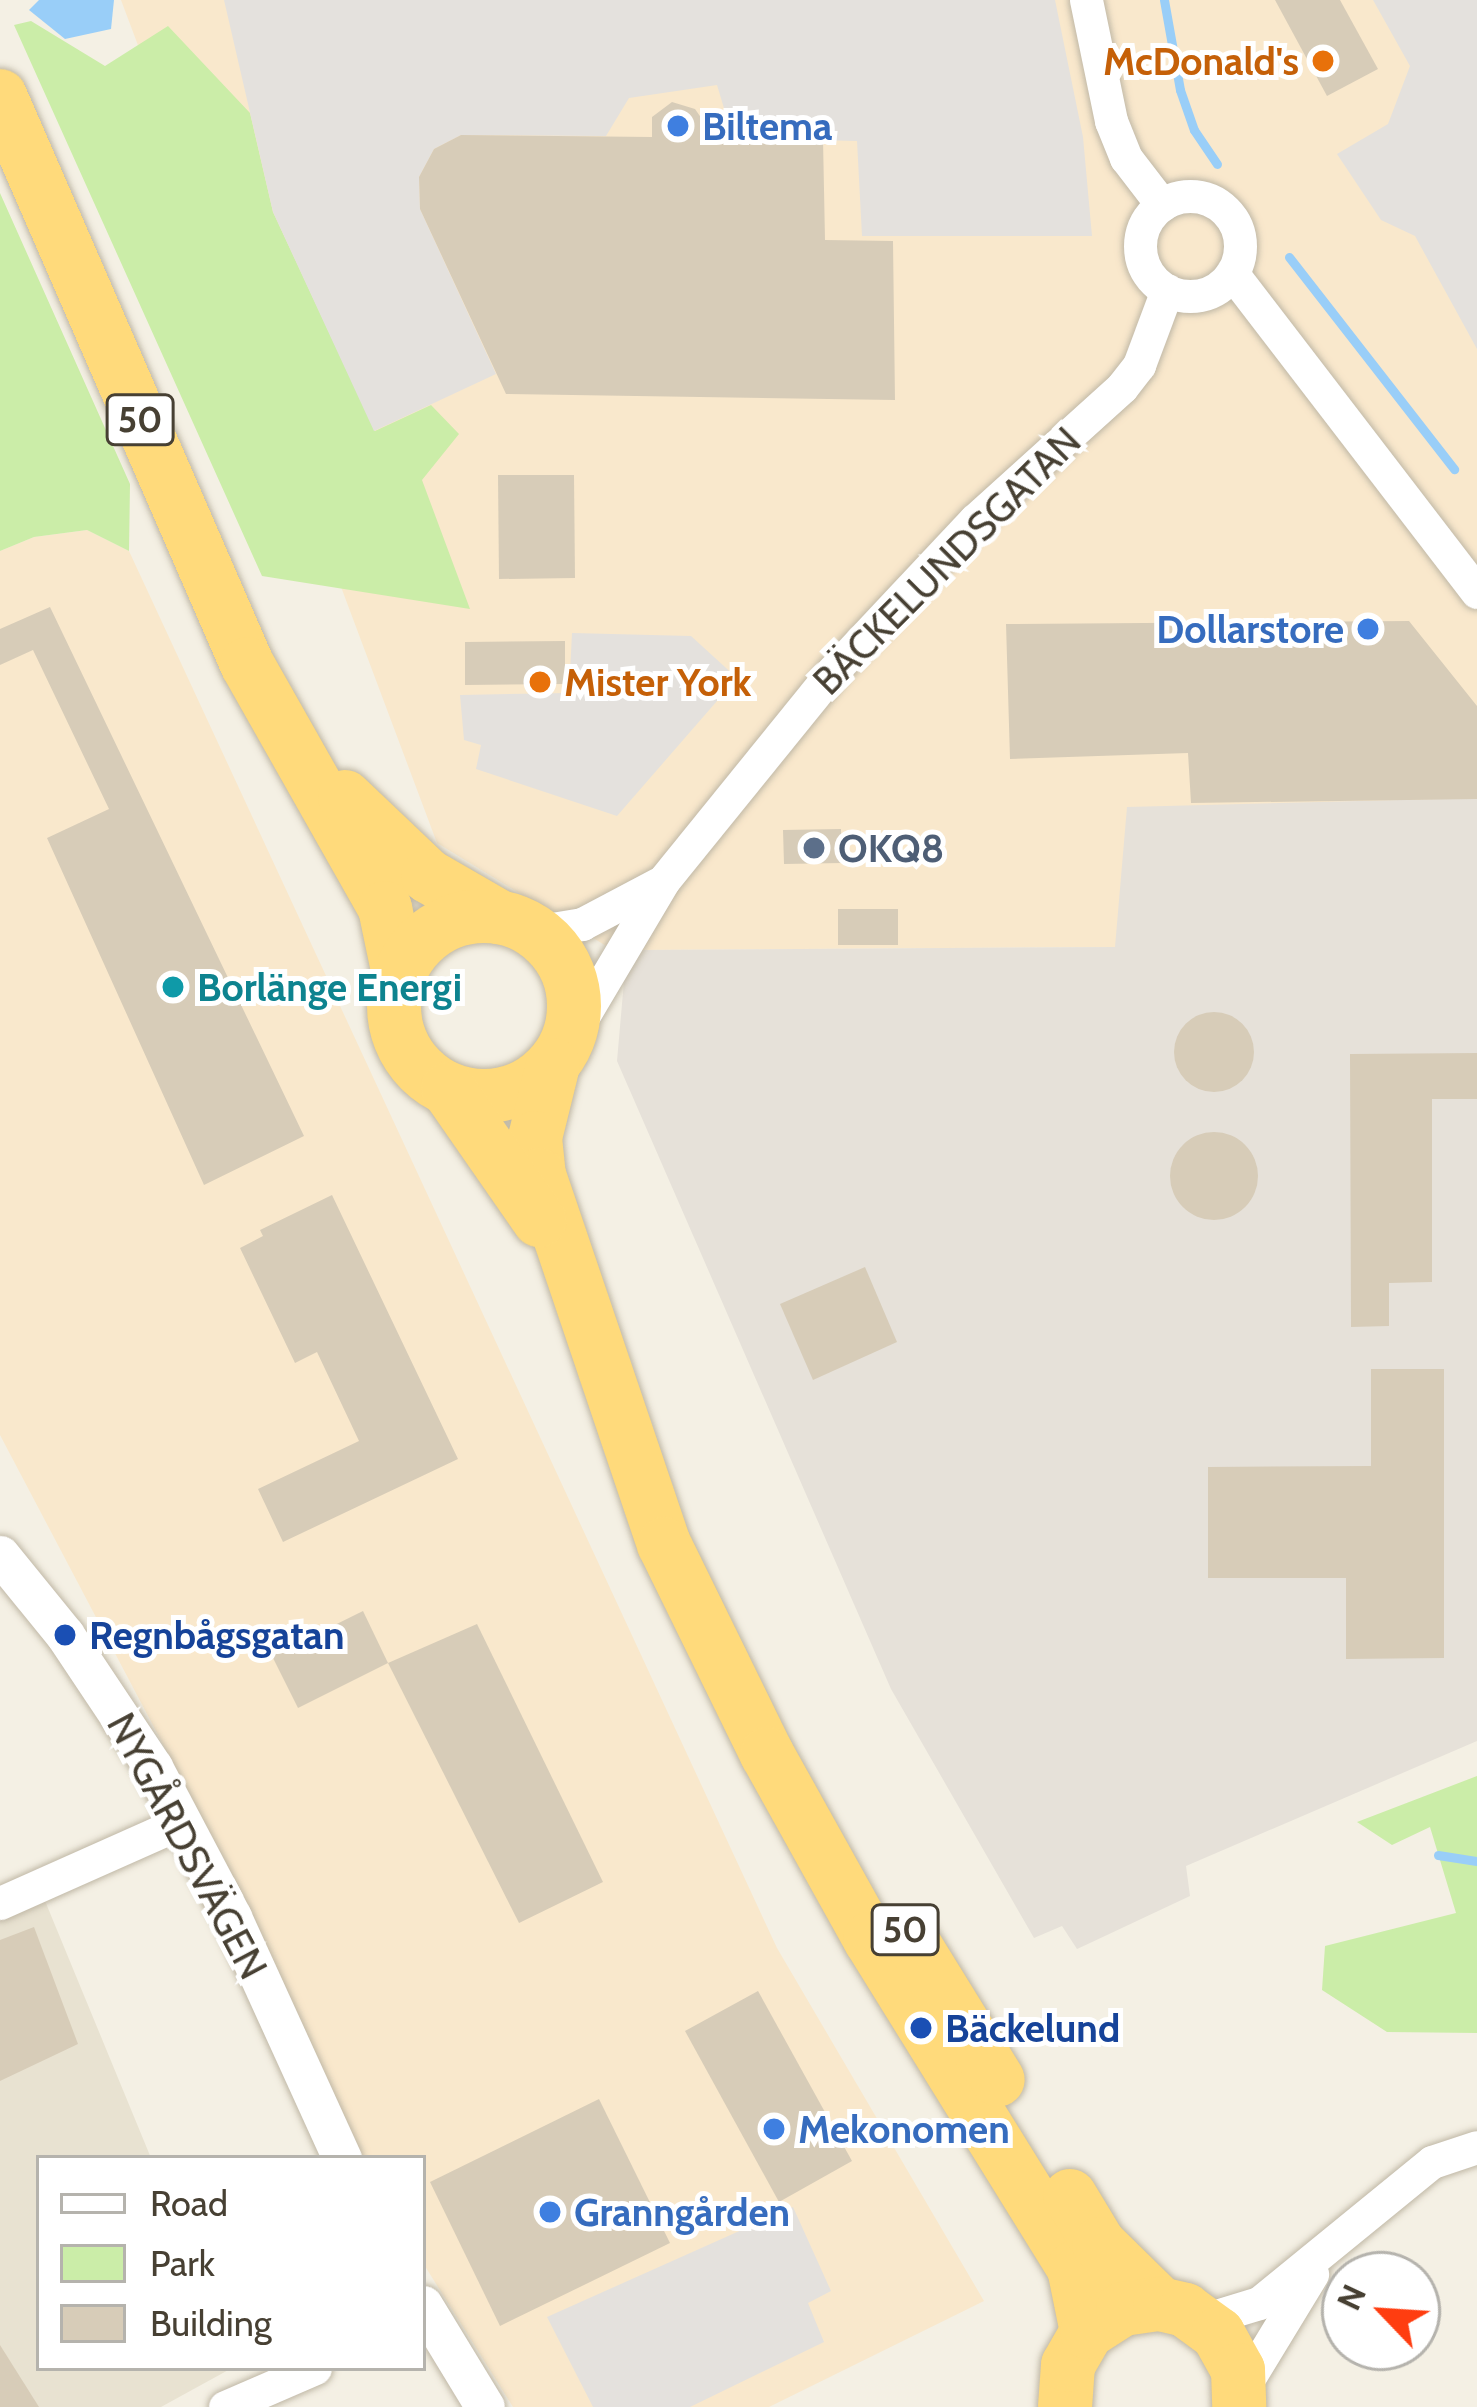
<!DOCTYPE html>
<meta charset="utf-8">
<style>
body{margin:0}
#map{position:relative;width:1477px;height:2407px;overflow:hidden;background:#f4f0e4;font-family:Cabin,sans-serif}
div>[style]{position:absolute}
.residential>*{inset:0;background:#e8e2d1}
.commercial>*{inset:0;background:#f9e8cc}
.industrial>*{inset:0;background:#e6e1d9}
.green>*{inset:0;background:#cbeda8}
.parking>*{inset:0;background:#e4e1dd}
.water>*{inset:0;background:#99cef8}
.stream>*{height:9px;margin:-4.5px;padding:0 4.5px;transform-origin:4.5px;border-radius:4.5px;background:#99cef8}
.building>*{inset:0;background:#d7ccb8}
.round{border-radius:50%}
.roads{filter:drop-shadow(0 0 3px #c0b8a6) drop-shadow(0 0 3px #c0b8a6)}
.minor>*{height:33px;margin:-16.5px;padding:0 16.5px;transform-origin:16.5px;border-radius:16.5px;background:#fff}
.minor>.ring{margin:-16.5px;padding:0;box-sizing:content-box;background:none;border:33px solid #fff;border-radius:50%}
.tertiary>*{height:39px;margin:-19.5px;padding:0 19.5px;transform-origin:19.5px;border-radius:19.5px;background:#fff}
.trunk>*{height:54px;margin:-27px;padding:0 27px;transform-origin:27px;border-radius:27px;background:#ffda7b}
.trunk>.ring{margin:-27px;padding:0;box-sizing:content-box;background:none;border:54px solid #ffda7b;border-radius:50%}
.dots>*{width:33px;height:33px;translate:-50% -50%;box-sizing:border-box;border:6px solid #fff;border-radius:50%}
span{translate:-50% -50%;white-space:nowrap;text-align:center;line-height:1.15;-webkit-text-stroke:10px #fff;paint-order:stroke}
.shield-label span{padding:3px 9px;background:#fff;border:3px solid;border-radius:9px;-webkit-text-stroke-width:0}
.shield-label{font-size:36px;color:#474033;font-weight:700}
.food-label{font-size:39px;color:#c56008;font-weight:700}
.right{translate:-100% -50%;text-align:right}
.left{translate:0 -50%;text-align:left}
.shop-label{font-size:39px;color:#366cbe;font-weight:700}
.street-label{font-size:39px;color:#474033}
.service-label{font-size:39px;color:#4e5e75;font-weight:700}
.culture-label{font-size:39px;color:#0d838f;font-weight:700}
.transit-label{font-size:39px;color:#164399;font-weight:700}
.legend{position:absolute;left:36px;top:2155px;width:390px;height:216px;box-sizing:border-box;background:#fff;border:3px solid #b5b3ad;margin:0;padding:15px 21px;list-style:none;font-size:36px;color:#474033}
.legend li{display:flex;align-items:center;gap:24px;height:60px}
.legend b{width:60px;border:3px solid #b5b3ad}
.north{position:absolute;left:1321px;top:2251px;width:120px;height:120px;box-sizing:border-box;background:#fff;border:3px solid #b5b3ad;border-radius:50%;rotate:295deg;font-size:33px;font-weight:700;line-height:48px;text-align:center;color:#474033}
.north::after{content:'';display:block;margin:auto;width:42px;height:54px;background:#ff3d10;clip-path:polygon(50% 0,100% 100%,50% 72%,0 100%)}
</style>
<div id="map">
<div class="residential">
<i style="clip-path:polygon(43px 1896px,151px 2158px,39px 2158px,39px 2368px,232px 2368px,161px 2407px,0 2407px,0 1913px)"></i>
</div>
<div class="commercial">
<i style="clip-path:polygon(121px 0,1477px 0,1477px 798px,1115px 947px,639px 950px,626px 958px,437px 843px)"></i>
<i style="clip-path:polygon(87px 530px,129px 551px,777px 1948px,984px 2301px,769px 2407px,513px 2407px,423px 2263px,423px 2158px,360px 2158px,186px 1788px,0 1435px,0 551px,34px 537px)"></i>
</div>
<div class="industrial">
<i style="clip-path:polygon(1477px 798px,1477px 1741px,1186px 1866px,1190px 1896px,1090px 1943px,1077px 1949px,1062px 1926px,1034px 1938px,891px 1689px,617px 1061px,626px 958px,639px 950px,1115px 947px,1127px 807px)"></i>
</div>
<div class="green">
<i style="clip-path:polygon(31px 21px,105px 66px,168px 26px,250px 113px,273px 212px,375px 431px,431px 405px,459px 434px,422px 480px,470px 609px,262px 576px,14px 25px)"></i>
<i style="clip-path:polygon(0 193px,130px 484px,129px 551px,87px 530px,34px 537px,0 551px)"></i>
<i style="clip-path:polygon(1477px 1776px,1477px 2033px,1387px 2032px,1322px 1990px,1325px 1946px,1456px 1913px,1430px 1827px,1392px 1845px,1357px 1822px)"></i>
</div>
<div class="parking">
<i style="clip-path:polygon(224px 0,1055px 0,1083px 137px,1092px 236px,862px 236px,857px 141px,733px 138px,717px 85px,629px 98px,606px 136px,461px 135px,434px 149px,419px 177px,420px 209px,496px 374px,374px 431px,273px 212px)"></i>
<i style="clip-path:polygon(1373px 0,1477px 0,1477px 349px,1415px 236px,1381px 220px,1337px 154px,1388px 124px,1410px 66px)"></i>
<i style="clip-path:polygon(572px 633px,691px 636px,737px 678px,617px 816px,476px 769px,481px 745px,464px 740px,460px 695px,569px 693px)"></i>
<i style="clip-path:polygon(793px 2207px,831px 2291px,808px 2303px,824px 2342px,690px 2407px,593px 2407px,547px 2317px)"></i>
</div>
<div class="water">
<i style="clip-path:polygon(39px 0,114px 0,111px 29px,65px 39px,29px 10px)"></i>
</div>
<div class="stream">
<i style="left:1164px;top:0;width:91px;rotate:79.9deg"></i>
<i style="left:1180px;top:90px;width:42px;rotate:70.7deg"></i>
<i style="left:1194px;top:130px;width:41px;rotate:55.9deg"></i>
<i style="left:1289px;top:257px;width:269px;rotate:52.1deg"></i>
<i style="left:1438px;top:1855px;width:39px;rotate:9deg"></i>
</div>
<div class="building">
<i style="clip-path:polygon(1275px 0,1340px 0,1378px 69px,1327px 96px)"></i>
<i style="clip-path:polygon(672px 102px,695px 109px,702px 119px,703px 138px,823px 139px,825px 240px,893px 241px,895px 400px,506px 394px,420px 209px,419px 177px,434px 149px,461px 135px,652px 137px,652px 117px)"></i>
<i style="clip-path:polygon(498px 475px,574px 475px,575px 578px,499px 579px)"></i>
<i style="clip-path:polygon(50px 607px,304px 1136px,204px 1185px,47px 838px,109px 809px,33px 650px,0 665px,0 629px)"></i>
<i style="clip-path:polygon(1409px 621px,1477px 706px,1477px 799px,1191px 803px,1188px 753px,1010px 759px,1006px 624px)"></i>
<i style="clip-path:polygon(565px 641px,565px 684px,465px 685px,465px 642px)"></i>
<i style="clip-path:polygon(841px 829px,842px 863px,784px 864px,783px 830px)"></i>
<i style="clip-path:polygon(838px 909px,898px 909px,898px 945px,838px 945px)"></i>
<i class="round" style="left:1174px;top:1012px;width:80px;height:80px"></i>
<i style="clip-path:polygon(1477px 1053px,1477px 1099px,1432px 1099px,1432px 1282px,1389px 1283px,1389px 1326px,1351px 1327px,1350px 1054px)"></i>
<i class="round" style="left:1170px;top:1132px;width:88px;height:88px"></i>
<i style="clip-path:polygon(332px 1195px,458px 1459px,283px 1542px,258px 1489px,359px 1441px,317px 1352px,295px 1363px,240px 1248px,263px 1236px,260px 1230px)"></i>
<i style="clip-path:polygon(865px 1267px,897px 1342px,813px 1380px,780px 1304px)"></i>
<i style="clip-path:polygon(1371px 1369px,1444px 1369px,1444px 1658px,1346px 1659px,1346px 1578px,1208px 1578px,1208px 1467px,1371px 1466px)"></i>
<i style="clip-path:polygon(363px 1611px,388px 1663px,298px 1708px,272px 1656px)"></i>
<i style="clip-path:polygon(477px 1624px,603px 1882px,519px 1923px,388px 1663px)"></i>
<i style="clip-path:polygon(34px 1927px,78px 2044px,0 2081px,0 1940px)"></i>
<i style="clip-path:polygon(758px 1991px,852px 2161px,779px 2202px,685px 2031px)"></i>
<i style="clip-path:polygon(599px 2099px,670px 2243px,500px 2326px,430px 2182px)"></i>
<i style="clip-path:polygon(0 2345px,39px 2407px,0 2407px)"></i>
</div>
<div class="roads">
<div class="minor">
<i style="left:1086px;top:0;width:124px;rotate:78.3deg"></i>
<i style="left:1111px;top:121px;width:40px;rotate:68deg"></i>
<i style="left:1126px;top:158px;width:59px;rotate:52.5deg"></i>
<i class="ring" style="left:1140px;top:196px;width:67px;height:67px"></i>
<i style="left:1232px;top:273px;width:402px;rotate:52.5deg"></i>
<i style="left:534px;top:932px;width:49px;rotate:-9.5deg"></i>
<i style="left:582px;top:924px;width:86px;rotate:-27.8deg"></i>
<i style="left:566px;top:1045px;width:192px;rotate:-59.3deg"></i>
<i style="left:664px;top:880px;width:269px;rotate:-51deg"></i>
<i style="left:833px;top:671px;width:207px;rotate:-46.8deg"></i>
<i style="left:975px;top:520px;width:198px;rotate:-42.1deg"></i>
<i style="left:1122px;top:387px;width:28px;rotate:-52deg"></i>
<i style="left:1139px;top:365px;width:80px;rotate:-69.5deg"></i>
<i style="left:0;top:1903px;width:199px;rotate:-24deg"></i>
<i style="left:1203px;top:2320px;width:59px;rotate:-16.9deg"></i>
<i style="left:1259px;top:2303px;width:223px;rotate:-39.2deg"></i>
<i style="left:1432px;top:2162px;width:47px;rotate:-18.4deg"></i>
<i style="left:1241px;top:2391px;width:137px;rotate:-58.7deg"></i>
<i style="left:225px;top:2407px;width:98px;rotate:-23.4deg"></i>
</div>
<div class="tertiary">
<i style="left:0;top:1555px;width:103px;rotate:50.9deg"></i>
<i style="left:65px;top:1635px;width:159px;rotate:56.3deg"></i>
<i style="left:153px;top:1767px;width:170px;rotate:62.2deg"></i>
<i style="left:232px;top:1917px;width:265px;rotate:65.5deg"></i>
<i style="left:423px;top:2305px;width:119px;rotate:58.7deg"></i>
</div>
<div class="trunk">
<i style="left:0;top:96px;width:619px;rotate:66.5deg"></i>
<i style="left:247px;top:664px;width:280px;rotate:60.5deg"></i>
<i style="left:385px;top:908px;width:68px;rotate:78.2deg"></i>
<i style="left:345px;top:797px;width:115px;rotate:43.6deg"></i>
<i style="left:428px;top:876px;width:82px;rotate:30deg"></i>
<i class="ring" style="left:394px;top:916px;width:126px;height:126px"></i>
<i style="left:553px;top:1065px;width:75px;rotate:103.9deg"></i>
<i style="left:535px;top:1138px;width:37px;rotate:84deg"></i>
<i style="left:539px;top:1175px;width:390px;rotate:71.3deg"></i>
<i style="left:664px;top:1544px;width:234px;rotate:63.9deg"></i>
<i style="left:767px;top:1754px;width:212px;rotate:60.9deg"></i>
<i style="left:870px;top:1939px;width:387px;rotate:58.2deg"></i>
<i style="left:1074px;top:2268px;width:65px;rotate:78.5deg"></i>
<i style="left:448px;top:1089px;width:160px;rotate:55.2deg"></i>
<i style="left:912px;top:1941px;width:163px;rotate:58.3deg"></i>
<i style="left:1070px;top:2196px;width:56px;rotate:58.9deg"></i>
<i style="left:1099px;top:2244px;width:86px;rotate:44.5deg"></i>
<i style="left:1065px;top:2407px;width:42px;rotate:-85.9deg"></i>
<i style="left:1068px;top:2365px;width:38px;rotate:-60deg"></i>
<i style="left:1087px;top:2332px;width:43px;rotate:-32.6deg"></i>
<i style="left:1123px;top:2309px;width:37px;rotate:-8deg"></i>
<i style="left:1160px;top:2304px;width:26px;rotate:13deg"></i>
<i style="left:1185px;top:2310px;width:41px;rotate:36deg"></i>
<i style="left:1218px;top:2334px;width:41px;rotate:60.9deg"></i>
<i style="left:1238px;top:2370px;width:37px;rotate:88deg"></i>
</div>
</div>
<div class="dots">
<i style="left:1323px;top:61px;background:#e8710a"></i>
<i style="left:678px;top:126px;background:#3f7fe0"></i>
<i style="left:1368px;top:629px;background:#3f7fe0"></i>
<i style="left:540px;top:682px;background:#e8710a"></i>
<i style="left:814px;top:848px;background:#5c6f8a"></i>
<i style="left:173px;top:987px;background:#0f9aa8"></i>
<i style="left:65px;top:1635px;background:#1a4fb4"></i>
<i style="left:921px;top:2028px;background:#1a4fb4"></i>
<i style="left:774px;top:2129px;background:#3f7fe0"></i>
<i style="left:550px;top:2212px;background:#3f7fe0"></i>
</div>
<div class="shield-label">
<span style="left:140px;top:420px">50</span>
<span style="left:905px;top:1930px">50</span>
</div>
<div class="food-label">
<span class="right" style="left:1299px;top:61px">McDonald's</span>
<span class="left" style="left:564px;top:682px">Mister York</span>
</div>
<div class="shop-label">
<span class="left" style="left:702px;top:126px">Biltema</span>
<span class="right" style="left:1344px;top:629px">Dollarstore</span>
<span class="left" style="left:798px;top:2129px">Mekonomen</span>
<span class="left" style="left:574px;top:2212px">Granngården</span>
</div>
<div class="street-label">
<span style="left:947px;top:561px;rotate:-45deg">BÄCKELUNDSGATAN</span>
<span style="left:187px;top:1846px;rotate:62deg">NYGÅRDSVÄGEN</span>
</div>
<div class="service-label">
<span class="left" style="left:838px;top:848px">OKQ8</span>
</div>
<div class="culture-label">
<span class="left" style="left:197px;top:987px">Borlänge Energi</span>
</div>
<div class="transit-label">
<span class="left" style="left:89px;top:1635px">Regnbågsgatan</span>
<span class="left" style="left:945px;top:2028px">Bäckelund</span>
</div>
<ul class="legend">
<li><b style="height:15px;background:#fff"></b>Road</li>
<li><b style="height:33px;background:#cbeda8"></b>Park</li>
<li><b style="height:33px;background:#d7ccb8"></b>Building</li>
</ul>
<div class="north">N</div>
</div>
